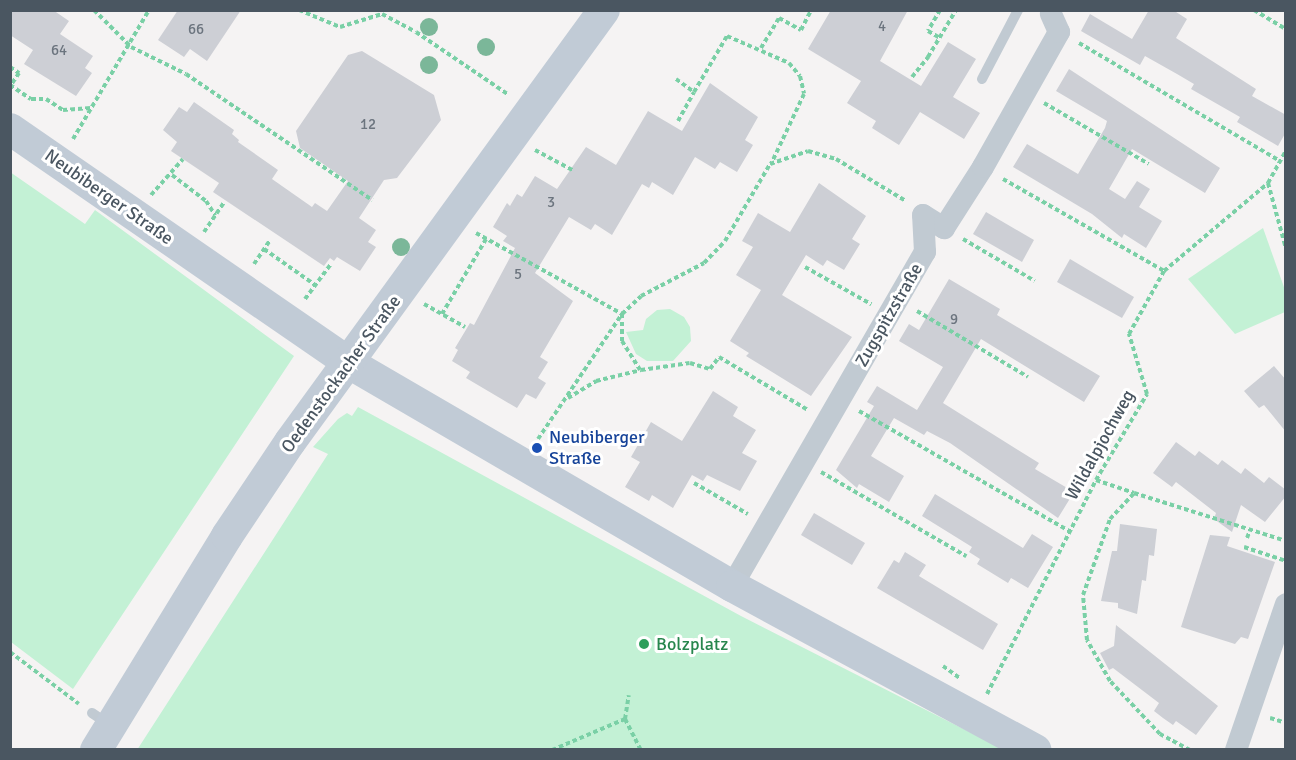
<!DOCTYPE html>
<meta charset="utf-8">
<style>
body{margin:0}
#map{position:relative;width:1296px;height:760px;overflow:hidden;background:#f5f3f3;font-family:Signika,sans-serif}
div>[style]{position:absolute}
.green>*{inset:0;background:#c3f1d5}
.building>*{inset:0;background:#cdcfd5}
.path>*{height:4px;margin-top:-2px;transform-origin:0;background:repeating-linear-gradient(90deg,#7ad0a6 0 4.5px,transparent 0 7.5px)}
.lane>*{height:10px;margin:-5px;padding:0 5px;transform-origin:5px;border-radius:5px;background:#c1cad2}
.street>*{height:22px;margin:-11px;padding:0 11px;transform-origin:11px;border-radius:11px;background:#c1cad2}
.secondary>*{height:32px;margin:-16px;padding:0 16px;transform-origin:16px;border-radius:16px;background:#c1cbd6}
.trees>*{width:18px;height:18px;margin:-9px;border-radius:50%;background:#7bb799}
.dots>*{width:16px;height:16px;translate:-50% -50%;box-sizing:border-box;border:3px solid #fff;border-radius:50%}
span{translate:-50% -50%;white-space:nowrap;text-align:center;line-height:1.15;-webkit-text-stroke:6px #fff;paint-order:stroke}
.number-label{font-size:15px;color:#6b747e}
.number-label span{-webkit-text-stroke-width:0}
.street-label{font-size:18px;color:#4a5661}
.transit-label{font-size:18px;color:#164399}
.left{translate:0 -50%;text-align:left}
.leisure-label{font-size:18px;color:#27864d}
.frame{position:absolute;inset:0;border:12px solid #4a5661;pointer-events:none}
</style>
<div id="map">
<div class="green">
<i style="clip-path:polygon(10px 172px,85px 224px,95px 210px,294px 356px,73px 689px,11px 642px)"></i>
<i style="clip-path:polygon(1263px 228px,1285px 290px,1285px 312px,1235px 334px,1188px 279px)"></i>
<i style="clip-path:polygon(670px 309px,684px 317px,690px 327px,691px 341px,673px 361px,647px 361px,636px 354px,626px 332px,643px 330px,646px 319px,657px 310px)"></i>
<i style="clip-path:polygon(358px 407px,741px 616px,1003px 749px,137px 750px,328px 454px,313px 447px,338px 419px,347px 413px,352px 416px)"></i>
</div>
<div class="building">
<i style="clip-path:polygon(10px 10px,53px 10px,69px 21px,60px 34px,93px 56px,85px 68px,92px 73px,76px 96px,24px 64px,33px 50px,10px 35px)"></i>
<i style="clip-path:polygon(178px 10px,241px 10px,207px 61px,190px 49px,184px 57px,158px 40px)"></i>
<i style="clip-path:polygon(831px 10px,908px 10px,880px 61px,921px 86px,948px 42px,976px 59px,953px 97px,980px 113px,964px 139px,920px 112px,899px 145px,872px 128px,876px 121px,847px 103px,861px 81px,808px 49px)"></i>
<i style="clip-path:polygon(1149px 10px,1173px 10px,1187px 19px,1176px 38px,1256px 89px,1252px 96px,1286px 115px,1286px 132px,1278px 146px,1237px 122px,1240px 117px,1191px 89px,1194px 84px,1177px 74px,1145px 56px,1140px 65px,1081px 31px,1090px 14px,1132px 39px)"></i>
<i style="clip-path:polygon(362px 51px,434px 95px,441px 120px,397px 178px,384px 180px,359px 218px,376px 230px,368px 242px,376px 247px,360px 271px,337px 257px,334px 261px,330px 258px,324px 266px,213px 192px,219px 183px,171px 151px,177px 142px,163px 130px,179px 107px,187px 112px,194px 102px,234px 130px,232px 134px,239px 140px,238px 142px,278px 170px,272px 179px,312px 207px,315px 203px,327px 211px,348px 181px,300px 148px,296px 131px,348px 55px)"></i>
<i style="clip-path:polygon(1069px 69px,1220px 168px,1205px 193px,1132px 149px,1109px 189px,1125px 199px,1137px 181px,1150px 189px,1139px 207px,1162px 221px,1146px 248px,1124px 234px,1122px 238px,1092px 214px,1013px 167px,1027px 144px,1078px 174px,1105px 128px,1107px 121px,1056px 91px)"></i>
<i style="clip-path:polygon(710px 83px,758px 117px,745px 140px,753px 145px,737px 172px,720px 162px,715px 169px,695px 157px,673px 195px,652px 182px,649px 188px,642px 184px,612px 235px,595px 224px,591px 230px,569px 217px,535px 273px,573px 301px,540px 357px,548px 362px,538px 378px,546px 383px,536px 399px,526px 394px,517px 408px,466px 378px,470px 372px,452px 361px,458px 350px,455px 348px,470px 323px,474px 325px,515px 248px,503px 241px,507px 236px,493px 227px,507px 203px,510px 206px,517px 194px,522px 197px,535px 176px,557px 189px,586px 147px,616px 165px,648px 111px,682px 131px)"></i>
<i style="clip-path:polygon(819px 183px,866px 216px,852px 239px,860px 244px,844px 270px,827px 260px,823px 266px,806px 255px,782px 295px,852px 337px,811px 396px,746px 356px,749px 353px,730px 341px,761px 290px,736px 275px,753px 247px,742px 241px,758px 213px,790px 232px)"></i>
<i style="clip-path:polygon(986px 212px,1034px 240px,1022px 262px,973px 234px)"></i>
<i style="clip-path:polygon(1070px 259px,1134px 297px,1122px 318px,1057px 282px)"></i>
<i style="clip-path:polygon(949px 279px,1000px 309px,997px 315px,1100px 376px,1084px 402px,981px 339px,943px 403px,1039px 463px,1035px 469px,1074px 492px,1058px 518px,950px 443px,927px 431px,924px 435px,894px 418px,871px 456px,904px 476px,889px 502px,859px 484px,857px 488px,836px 470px,874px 406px,867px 402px,877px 386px,917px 410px,943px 367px,899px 341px,909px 324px,919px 330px)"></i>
<i style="clip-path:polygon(1274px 366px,1286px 380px,1286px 432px,1264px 405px,1259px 408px,1244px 391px)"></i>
<i style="clip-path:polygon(713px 391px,738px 407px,733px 416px,756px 430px,742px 453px,757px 461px,740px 491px,707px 475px,703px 481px,692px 475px,673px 508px,652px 495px,649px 501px,625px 487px,640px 462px,631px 457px,651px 422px,682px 441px)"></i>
<i style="clip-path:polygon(1176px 442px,1195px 456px,1199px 451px,1218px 465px,1222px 460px,1241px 474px,1245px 468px,1264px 483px,1269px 477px,1286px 490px,1286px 496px,1265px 522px,1241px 505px,1232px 532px,1214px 519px,1216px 513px,1176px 482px,1172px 487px,1153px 473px)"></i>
<i style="clip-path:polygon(935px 494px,1023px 548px,1032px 534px,1053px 547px,1028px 588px,1011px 578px,1008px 583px,977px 564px,980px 559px,969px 552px,972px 547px,922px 516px)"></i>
<i style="clip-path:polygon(814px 513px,865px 543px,852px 565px,801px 535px)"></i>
<i style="clip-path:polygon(1120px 524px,1157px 529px,1154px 556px,1149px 555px,1146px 581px,1142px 580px,1137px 614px,1118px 608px,1118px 603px,1101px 601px,1112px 551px,1117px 551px)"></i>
<i style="clip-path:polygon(1210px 535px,1230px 537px,1227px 546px,1275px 562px,1248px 639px,1241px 637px,1235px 644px,1181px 627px)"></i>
<i style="clip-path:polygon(905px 552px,926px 565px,919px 576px,998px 624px,983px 650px,877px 588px,894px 560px,899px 563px)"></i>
<i style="clip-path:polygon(1116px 625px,1218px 706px,1196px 735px,1176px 721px,1173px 725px,1163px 718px,1154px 711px,1159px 703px,1113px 668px,1109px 670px,1100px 653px,1114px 646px)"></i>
</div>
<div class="path">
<i style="left:94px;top:10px;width:52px;rotate:45deg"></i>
<i style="left:131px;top:47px;width:61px;rotate:26.1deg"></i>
<i style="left:186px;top:74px;width:225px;rotate:34.1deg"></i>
<i style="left:299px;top:10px;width:44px;rotate:22.5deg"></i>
<i style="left:340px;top:27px;width:44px;rotate:-17.2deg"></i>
<i style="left:382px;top:14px;width:38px;rotate:28deg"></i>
<i style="left:416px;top:32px;width:112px;rotate:34.1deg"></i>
<i style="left:940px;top:10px;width:24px;rotate:120deg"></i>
<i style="left:928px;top:31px;width:14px;rotate:30deg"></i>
<i style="left:1254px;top:10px;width:37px;rotate:31deg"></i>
<i style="left:1079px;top:43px;width:233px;rotate:30.4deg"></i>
<i style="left:761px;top:48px;width:35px;rotate:-59deg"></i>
<i style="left:779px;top:18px;width:25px;rotate:29deg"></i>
<i style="left:801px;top:30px;width:22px;rotate:-63deg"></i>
<i style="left:10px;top:67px;width:11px;rotate:34deg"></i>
<i style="left:19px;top:73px;width:14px;rotate:124deg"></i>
<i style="left:912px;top:77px;width:26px;rotate:-51deg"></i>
<i style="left:928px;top:57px;width:55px;rotate:-59.2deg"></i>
<i style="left:676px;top:79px;width:22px;rotate:36deg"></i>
<i style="left:694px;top:92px;width:65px;rotate:-59.5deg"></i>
<i style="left:727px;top:36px;width:68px;rotate:23.5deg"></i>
<i style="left:789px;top:63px;width:17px;rotate:50deg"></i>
<i style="left:800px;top:76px;width:18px;rotate:77deg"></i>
<i style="left:804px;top:94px;width:77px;rotate:115.2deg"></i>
<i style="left:10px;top:85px;width:25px;rotate:34deg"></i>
<i style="left:31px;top:99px;width:15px"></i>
<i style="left:46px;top:99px;width:20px;rotate:33deg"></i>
<i style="left:63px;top:110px;width:28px;rotate:-4deg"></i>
<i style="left:1044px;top:103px;width:121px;rotate:30.2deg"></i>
<i style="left:678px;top:121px;width:33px;rotate:-61deg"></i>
<i style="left:73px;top:139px;width:150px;rotate:-59.5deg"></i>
<i style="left:535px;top:150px;width:44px;rotate:28.3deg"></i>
<i style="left:172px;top:175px;width:43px;rotate:37.4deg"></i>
<i style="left:206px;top:201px;width:17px;rotate:57deg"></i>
<i style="left:1003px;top:179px;width:185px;rotate:29.7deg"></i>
<i style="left:1268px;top:183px;width:68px;rotate:74.7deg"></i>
<i style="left:151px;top:195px;width:48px;rotate:-48.4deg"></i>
<i style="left:204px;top:232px;width:37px;rotate:-56deg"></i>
<i style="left:476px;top:233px;width:167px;rotate:29deg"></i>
<i style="left:622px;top:314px;width:27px;rotate:90deg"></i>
<i style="left:622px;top:341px;width:34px;rotate:58deg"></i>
<i style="left:963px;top:239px;width:83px;rotate:30.3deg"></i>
<i style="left:264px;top:249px;width:62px;rotate:35.2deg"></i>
<i style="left:254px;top:264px;width:29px;rotate:-56deg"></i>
<i style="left:805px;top:267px;width:76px;rotate:29.3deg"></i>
<i style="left:305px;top:299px;width:44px;rotate:-53.4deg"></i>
<i style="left:424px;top:304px;width:47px;rotate:29.3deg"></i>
<i style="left:917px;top:311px;width:129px;rotate:30.7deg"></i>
<i style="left:442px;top:314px;width:87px;rotate:-59.6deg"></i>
<i style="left:568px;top:398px;width:33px;rotate:-31deg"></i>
<i style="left:596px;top:381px;width:46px;rotate:-13.7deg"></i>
<i style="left:641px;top:370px;width:49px;rotate:-8.1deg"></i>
<i style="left:690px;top:363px;width:21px;rotate:17deg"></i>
<i style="left:710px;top:369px;width:15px;rotate:-53deg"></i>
<i style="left:719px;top:357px;width:104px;rotate:30.8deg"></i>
<i style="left:859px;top:411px;width:242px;rotate:29.7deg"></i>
<i style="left:538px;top:439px;width:151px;rotate:-56.1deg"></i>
<i style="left:622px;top:314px;width:26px;rotate:-43deg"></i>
<i style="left:641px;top:296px;width:71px;rotate:-27.6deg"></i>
<i style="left:704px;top:263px;width:30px;rotate:-46deg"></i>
<i style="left:725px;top:241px;width:89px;rotate:-59.7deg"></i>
<i style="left:770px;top:164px;width:40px;rotate:-18.9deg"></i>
<i style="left:808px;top:151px;width:29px;rotate:16deg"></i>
<i style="left:836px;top:159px;width:82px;rotate:31deg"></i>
<i style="left:821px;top:472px;width:168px;rotate:30.1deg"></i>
<i style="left:1096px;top:480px;width:40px;rotate:18.9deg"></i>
<i style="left:694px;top:483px;width:62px;rotate:29.9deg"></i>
<i style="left:1247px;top:538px;width:9px;rotate:-69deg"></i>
<i style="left:1244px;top:547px;width:44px;rotate:18.4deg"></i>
<i style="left:10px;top:652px;width:86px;rotate:37deg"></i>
<i style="left:943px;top:666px;width:22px;rotate:36deg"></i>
<i style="left:987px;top:694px;width:240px;rotate:-63deg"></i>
<i style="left:1096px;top:480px;width:100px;rotate:-59.3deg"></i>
<i style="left:1147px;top:394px;width:63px;rotate:-106.7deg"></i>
<i style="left:1129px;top:334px;width:72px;rotate:-60.9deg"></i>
<i style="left:1164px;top:271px;width:136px;rotate:-40.2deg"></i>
<i style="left:1268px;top:183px;width:37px;rotate:-61deg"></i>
<i style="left:1270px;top:718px;width:17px;rotate:17deg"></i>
<i style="left:625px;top:719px;width:35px;rotate:63deg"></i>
<i style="left:552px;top:750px;width:79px;rotate:-23deg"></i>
<i style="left:625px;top:719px;width:24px;rotate:-81deg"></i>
<i style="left:1190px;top:750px;width:34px;rotate:-152deg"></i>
<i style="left:1160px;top:734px;width:73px;rotate:-133.3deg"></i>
<i style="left:1110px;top:681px;width:47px;rotate:-119.3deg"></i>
<i style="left:1087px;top:640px;width:45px;rotate:-95.1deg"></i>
<i style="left:1083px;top:595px;width:81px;rotate:-70.4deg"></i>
<i style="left:1110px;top:519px;width:35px;rotate:-47deg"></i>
<i style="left:1134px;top:493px;width:159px;rotate:17.5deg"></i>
</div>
<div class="lane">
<i style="left:982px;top:79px;width:78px;rotate:-62.4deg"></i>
<i style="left:92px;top:713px;width:22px;rotate:34deg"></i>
</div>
<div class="street">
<i style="left:923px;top:215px;width:25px;rotate:32deg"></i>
<i style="left:944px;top:228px;width:72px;rotate:-57.4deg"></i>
<i style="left:983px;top:167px;width:155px;rotate:-60.6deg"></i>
<i style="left:1059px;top:32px;width:20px;rotate:-114deg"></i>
<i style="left:732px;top:586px;width:386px;rotate:-60deg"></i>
<i style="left:925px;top:252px;width:37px;rotate:-93deg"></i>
<i style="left:1236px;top:750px;width:154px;rotate:-71.1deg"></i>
</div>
<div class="secondary">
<i style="left:10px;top:129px;width:412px;rotate:34.6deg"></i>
<i style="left:349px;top:363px;width:443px;rotate:30.2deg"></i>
<i style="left:732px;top:586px;width:345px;rotate:28.4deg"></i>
<i style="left:96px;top:750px;width:251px;rotate:-58.5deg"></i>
<i style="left:227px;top:536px;width:113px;rotate:-56.2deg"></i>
<i style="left:290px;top:442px;width:534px;rotate:-53.99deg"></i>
</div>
<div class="trees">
<i style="left:429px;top:27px"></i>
<i style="left:486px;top:47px"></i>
<i style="left:429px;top:65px"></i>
<i style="left:401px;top:247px"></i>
</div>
<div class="dots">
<i style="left:537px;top:448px;background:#1a4fb4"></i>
<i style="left:644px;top:644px;background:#2e9e5b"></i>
</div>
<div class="number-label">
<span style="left:882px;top:27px">4</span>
<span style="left:196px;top:30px">66</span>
<span style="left:59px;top:51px">64</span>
<span style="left:368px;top:125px">12</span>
<span style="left:551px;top:203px">3</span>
<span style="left:518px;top:275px">5</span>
<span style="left:954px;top:320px">9</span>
</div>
<div class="street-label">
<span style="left:109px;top:197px;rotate:35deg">Neubiberger Straße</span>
<span style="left:889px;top:315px;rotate:-60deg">Zugspitzstraße</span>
<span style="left:341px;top:374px;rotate:-54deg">Oedenstockacher Straße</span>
<span style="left:1100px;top:445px;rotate:-61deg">Wildalpjochweg</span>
</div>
<div class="transit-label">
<span class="left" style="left:549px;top:448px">Neubiberger<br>Straße</span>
</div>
<div class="leisure-label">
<span class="left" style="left:656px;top:644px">Bolzplatz</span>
</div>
<div class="frame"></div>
</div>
